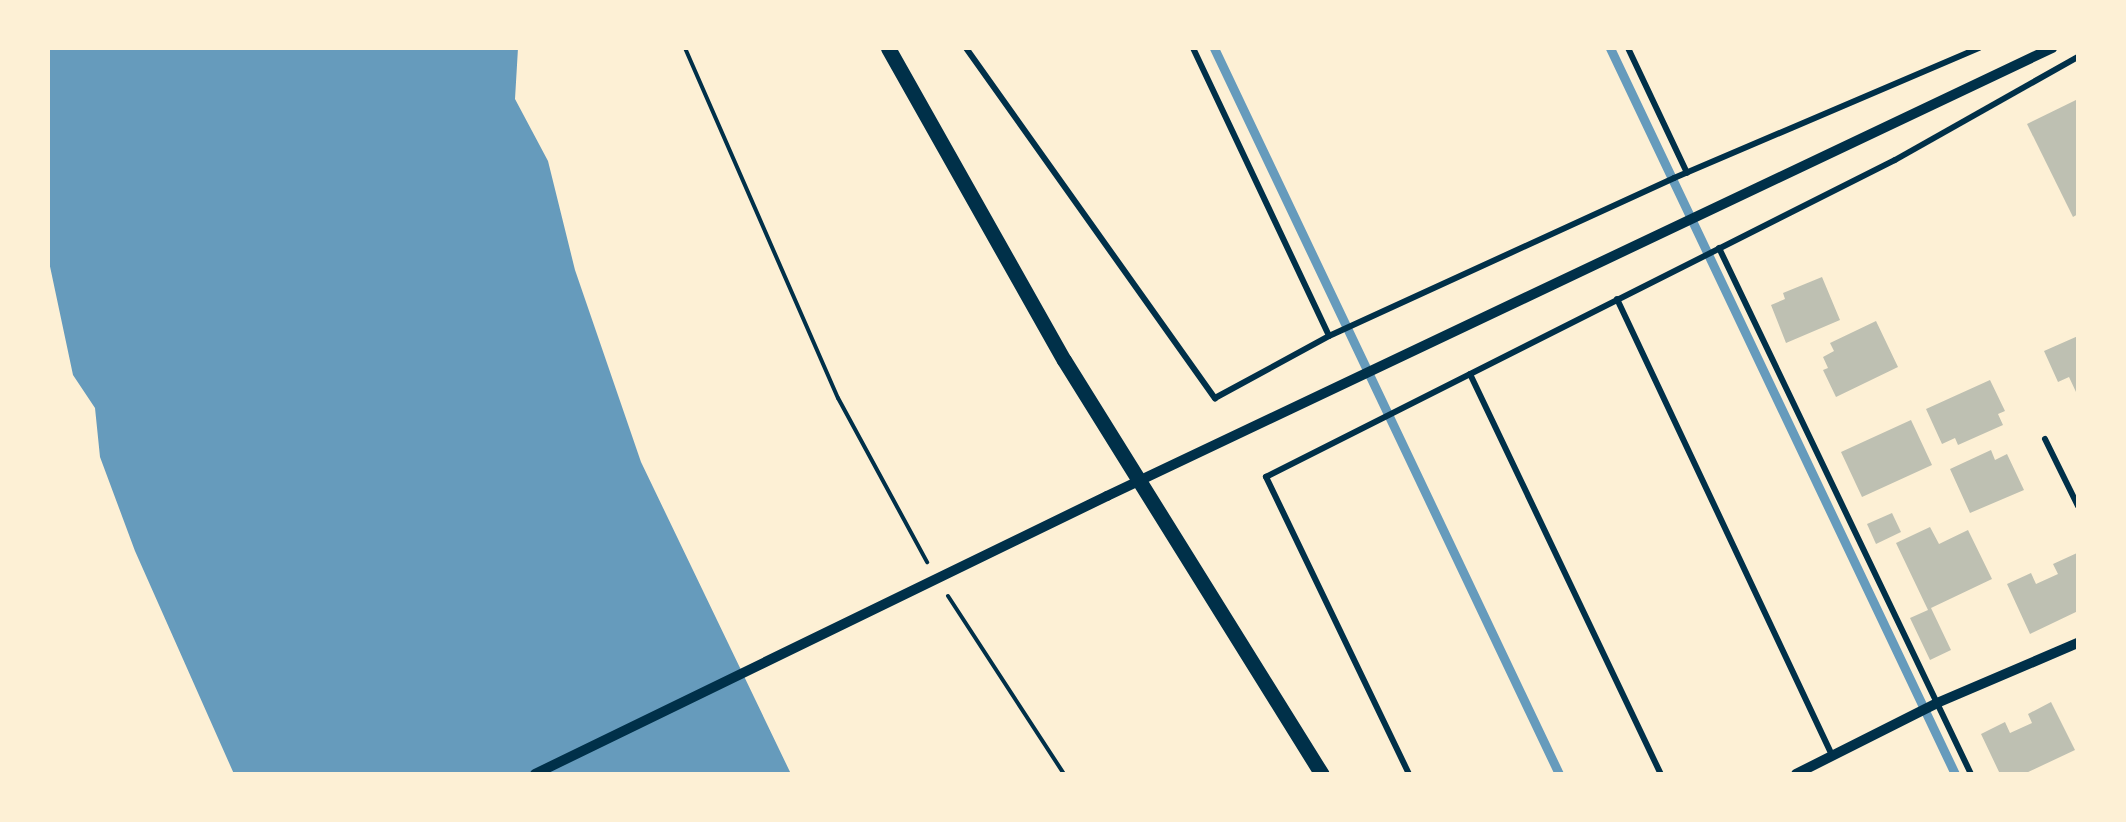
<!DOCTYPE html>
<style>
body{margin:0}
#map{position:relative;width:2126px;height:822px;overflow:hidden;background:#fdf0d5;font-family:Barlow,sans-serif}
div>[style]{position:absolute}
.water>*{inset:0;background:#669bbc}
.stream>*{height:9px;margin:-4.5px;padding:0 4.5px;transform-origin:4.5px;border-radius:4.5px;background:#669bbc}
.building>*{inset:0;background:#bec0b2}
.path>*{height:4px;margin:-2px;padding:0 2px;transform-origin:2px;border-radius:2px;background:#003049}
.minor>*{height:6px;margin:-3px;padding:0 3px;transform-origin:3px;border-radius:3px;background:#003049}
.tertiary>*{height:10px;margin:-5px;padding:0 5px;transform-origin:5px;border-radius:5px;background:#003049}
.primary>*{height:15px;margin:-7.5px;padding:0 7.5px;transform-origin:7.5px;border-radius:7.5px;background:#003049}
span{translate:-50% -50%;white-space:nowrap;text-align:center;line-height:1.15;-webkit-text-stroke:5px #fdf0d5;paint-order:stroke}
.frame{position:absolute;inset:0;border:50px solid #fdf0d5;pointer-events:none}
</style>
<div id="map">
<div class="water">
<i style="clip-path:polygon(48px 48px,518px 48px,515px 99px,548px 161px,575px 270px,641px 462px,791px 774px,234px 774px,135px 551px,100px 457px,95px 408px,73px 375px,48px 257px)"></i>
</div>
<div class="stream">
<i style="left:1214px;top:48px;width:804px;rotate:64.58deg"></i>
<i style="left:1610px;top:48px;width:804px;rotate:64.58deg"></i>
</div>
<div class="building">
<i style="clip-path:polygon(2078px 99px,2078px 214px,2073px 217px,2027px 124px)"></i>
<i style="clip-path:polygon(1822px 277px,1840px 320px,1786px 343px,1771px 305px,1785px 299px,1783px 293px)"></i>
<i style="clip-path:polygon(1876px 321px,1898px 367px,1836px 397px,1823px 370px,1828px 368px,1823px 357px,1834px 351px,1830px 343px)"></i>
<i style="clip-path:polygon(2078px 336px,2078px 390px,2076px 392px,2069px 377px,2058px 382px,2044px 351px)"></i>
<i style="clip-path:polygon(1990px 380px,2005px 411px,1998px 414px,2003px 425px,1958px 445px,1955px 438px,1942px 444px,1926px 409px)"></i>
<i style="clip-path:polygon(1911px 420px,1932px 465px,1862px 497px,1841px 452px)"></i>
<i style="clip-path:polygon(1991px 450px,1995px 460px,2007px 454px,2024px 490px,1970px 513px,1950px 469px)"></i>
<i style="clip-path:polygon(1892px 513px,1901px 532px,1876px 544px,1867px 524px)"></i>
<i style="clip-path:polygon(1930px 527px,1939px 544px,1968px 530px,1992px 579px,1931px 608px,1951px 650px,1930px 660px,1910px 618px,1928px 610px,1896px 543px)"></i>
<i style="clip-path:polygon(2077px 553px,2078px 611px,2030px 634px,2007px 584px,2031px 573px,2036px 584px,2058px 574px,2053px 564px)"></i>
<i style="clip-path:polygon(2051px 702px,2075px 750px,2024px 774px,2000px 774px,1981px 734px,2005px 722px,2010px 733px,2032px 723px,2028px 714px)"></i>
</div>
<div class="path">
<i style="left:685px;top:48px;width:382px;rotate:66.4deg"></i>
<i style="left:838px;top:398px;width:187px;rotate:61.5deg"></i>
<i style="left:948px;top:596px;width:212px;rotate:56.9deg"></i>
</div>
<div class="minor">
<i style="left:966px;top:48px;width:430px;rotate:54.6deg"></i>
<i style="left:1215px;top:398px;width:130px;rotate:-28.5deg"></i>
<i style="left:1329px;top:336px;width:379px;rotate:-24.6deg"></i>
<i style="left:1674px;top:178px;width:332px;rotate:-23.1deg"></i>
<i style="left:1193px;top:48px;width:318px;rotate:64.7deg"></i>
<i style="left:1628px;top:48px;width:138px;rotate:64.7deg"></i>
<i style="left:1719px;top:248px;width:583px;rotate:64.4deg"></i>
<i style="left:1617px;top:299px;width:504px;rotate:64.76deg"></i>
<i style="left:1470px;top:374px;width:443px;rotate:64.5deg"></i>
<i style="left:2045px;top:439px;width:75px;rotate:63.8deg"></i>
<i style="left:1409px;top:774px;width:330px;rotate:-115.7deg"></i>
<i style="left:1266px;top:477px;width:704px;rotate:-26.75deg"></i>
<i style="left:1895px;top:160px;width:210px;rotate:-29.4deg"></i>
</div>
<div class="tertiary">
<i style="left:535px;top:774px;width:636px;rotate:-25.92deg"></i>
<i style="left:1107px;top:496px;width:1046px;rotate:-25.36deg"></i>
<i style="left:1796px;top:774px;width:158px;rotate:-26.7deg"></i>
<i style="left:1937px;top:703px;width:153px;rotate:-23.1deg"></i>
</div>
<div class="primary">
<i style="left:888px;top:48px;width:358px;rotate:60.6deg"></i>
<i style="left:1064px;top:360px;width:488px;rotate:58.1deg"></i>
</div>
<div class="frame"></div>
</div>
